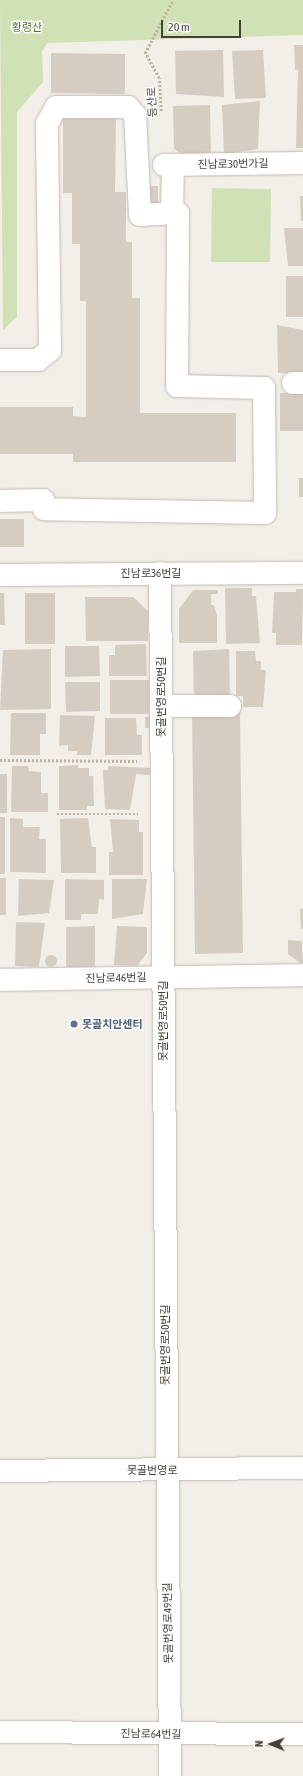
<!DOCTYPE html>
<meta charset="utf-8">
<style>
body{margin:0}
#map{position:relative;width:303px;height:1776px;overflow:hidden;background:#f2efe8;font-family:"Asap Condensed","Noto Sans KR",sans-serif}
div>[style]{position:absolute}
.green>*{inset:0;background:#d0e2b5}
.building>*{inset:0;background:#d6cdc2}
.round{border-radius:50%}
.path>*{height:2.5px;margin-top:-1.25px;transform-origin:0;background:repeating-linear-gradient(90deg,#bdb19f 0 2px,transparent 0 4px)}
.roads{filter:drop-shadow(0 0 1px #c0b9af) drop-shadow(0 0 1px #c0b9af)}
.minor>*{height:22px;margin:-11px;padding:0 11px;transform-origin:11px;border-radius:11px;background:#fff}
.dots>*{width:11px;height:11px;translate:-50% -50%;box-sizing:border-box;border:2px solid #fff;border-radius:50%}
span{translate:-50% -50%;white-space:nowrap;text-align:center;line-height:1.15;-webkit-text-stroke:3px #fff;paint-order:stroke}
.park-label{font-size:11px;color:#4c7131}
.street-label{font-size:11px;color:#453f38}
.service-label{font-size:11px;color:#4e5e75;font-weight:700}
.left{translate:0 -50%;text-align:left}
.north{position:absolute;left:251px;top:1724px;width:40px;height:40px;-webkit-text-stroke:3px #fff;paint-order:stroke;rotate:271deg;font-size:11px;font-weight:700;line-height:16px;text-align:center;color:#453f38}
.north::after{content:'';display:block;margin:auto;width:14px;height:18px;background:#453f38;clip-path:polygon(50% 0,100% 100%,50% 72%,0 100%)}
.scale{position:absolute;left:161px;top:20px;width:80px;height:18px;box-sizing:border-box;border:2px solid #453f38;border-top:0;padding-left:5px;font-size:12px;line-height:14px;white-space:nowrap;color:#453f38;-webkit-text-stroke:3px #fff;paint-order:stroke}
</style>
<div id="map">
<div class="green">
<i style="clip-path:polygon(0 0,303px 0,303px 35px,47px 43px,42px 52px,43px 82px,17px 112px,17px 317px,3px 330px)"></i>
<i style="clip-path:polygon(212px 188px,271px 189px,270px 262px,211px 262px)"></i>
</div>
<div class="building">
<i style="clip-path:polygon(294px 45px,303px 45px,303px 148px,296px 148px,298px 70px,295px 70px)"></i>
<i style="clip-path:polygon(223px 50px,224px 97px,176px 94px,175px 51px)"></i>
<i style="clip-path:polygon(263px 50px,266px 98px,235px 99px,232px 51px)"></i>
<i style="clip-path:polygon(51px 53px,125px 54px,125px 94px,51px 93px)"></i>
<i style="clip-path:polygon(260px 101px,258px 149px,224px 154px,222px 105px)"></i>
<i style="clip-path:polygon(210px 105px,211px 158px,188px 158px,174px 149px,173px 106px)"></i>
<i style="clip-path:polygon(63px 115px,116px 115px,115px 192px,126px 192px,126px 242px,132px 242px,132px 298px,140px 298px,140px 413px,236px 413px,236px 462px,73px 462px,73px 454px,0 454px,0 407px,73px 407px,73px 416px,86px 417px,86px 301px,80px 301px,80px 244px,72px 244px,72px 193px,63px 193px)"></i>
<i style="clip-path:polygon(143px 186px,158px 186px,158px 205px,144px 206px)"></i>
<i style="clip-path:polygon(300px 196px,303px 196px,303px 221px,301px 221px)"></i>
<i style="clip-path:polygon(284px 228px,303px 228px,303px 266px,288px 266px)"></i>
<i style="clip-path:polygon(286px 276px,303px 276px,303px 317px,286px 317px)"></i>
<i style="clip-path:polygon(277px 325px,303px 330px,303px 373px,278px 373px)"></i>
<i style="clip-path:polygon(280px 393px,303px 393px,303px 431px,280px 431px)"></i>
<i style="clip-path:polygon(299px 478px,303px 478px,303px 497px,299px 497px)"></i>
<i style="clip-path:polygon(0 519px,24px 519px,24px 547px,0 547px)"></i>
<i style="clip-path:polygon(225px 588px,252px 588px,252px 596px,256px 596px,260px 643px,226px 644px)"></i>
<i style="clip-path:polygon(296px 589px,303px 589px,302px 645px,276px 645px,276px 633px,272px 633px,274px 592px,296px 592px)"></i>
<i style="clip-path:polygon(193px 590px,218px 590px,218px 594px,211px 594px,211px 605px,214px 605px,217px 616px,217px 643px,179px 643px,179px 609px)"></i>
<i style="clip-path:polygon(0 593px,4px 593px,5px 625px,0 625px)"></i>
<i style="clip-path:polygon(25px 593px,55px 593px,55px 644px,25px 644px)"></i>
<i style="clip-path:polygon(85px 597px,133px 597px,148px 611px,148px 641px,86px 641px)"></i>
<i style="clip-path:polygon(146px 644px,147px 676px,109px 676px,109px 655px,115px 655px,115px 645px)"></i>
<i style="clip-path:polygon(65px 646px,99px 646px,100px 676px,65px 677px)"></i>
<i style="clip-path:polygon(51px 649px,51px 709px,0 710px,3px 650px)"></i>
<i style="clip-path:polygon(229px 649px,230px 701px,194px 702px,193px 651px)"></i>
<i style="clip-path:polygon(236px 651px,255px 651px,256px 661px,261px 661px,261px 670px,266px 670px,263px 707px,243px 707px,243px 696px,236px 696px)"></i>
<i style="clip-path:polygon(110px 680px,149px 680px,149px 714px,110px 714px)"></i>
<i style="clip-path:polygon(65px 682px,100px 682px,100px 711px,66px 712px)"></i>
<i style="clip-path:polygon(11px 713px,46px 713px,46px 734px,40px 734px,40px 755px,10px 755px)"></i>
<i style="clip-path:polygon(192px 713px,240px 713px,243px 953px,195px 954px)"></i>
<i style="clip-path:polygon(60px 715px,95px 716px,91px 755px,77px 755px,77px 751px,68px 751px,68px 745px,59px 746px)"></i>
<i style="clip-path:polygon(153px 716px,153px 728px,145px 728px,145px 717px)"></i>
<i style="clip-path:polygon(105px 718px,136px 718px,137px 735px,142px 735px,142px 755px,105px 755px)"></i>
<i style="clip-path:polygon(78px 765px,78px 768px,89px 768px,89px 776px,93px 776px,94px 806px,87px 806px,87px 810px,59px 810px,59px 766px)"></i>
<i style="clip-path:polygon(12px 766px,28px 766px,29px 771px,41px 772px,41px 793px,48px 793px,48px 812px,11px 812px)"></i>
<i style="clip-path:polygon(108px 766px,150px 768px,150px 775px,136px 774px,130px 810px,105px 809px,103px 770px,108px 770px)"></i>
<i style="clip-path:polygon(0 774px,7px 774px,7px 813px,0 813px)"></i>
<i style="clip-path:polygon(0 817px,5px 817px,5px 874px,0 874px)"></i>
<i style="clip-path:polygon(10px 818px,23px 819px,23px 827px,40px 827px,39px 839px,46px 839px,46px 873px,10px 872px)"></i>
<i style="clip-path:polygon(88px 818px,92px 847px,96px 847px,96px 873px,61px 873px,60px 819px)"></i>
<i style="clip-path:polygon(110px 819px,139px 820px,139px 832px,143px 832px,143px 875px,109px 875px,109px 852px,113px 852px)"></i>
<i style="clip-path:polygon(0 878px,6px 878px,6px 915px,0 915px)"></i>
<i style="clip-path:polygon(19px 879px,54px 880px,49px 913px,18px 916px)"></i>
<i style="clip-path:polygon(65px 879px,104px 880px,104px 900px,99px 899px,98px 914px,81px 914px,81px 920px,65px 920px)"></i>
<i style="clip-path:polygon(112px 879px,147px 879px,143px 914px,112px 919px)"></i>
<i style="clip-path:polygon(300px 908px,303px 909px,303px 928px,301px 929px)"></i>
<i style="clip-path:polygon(16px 922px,45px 923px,39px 967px,15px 966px)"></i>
<i style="clip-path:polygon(95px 926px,95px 967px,66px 967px,66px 927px)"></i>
<i style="clip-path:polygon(117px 926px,147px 927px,147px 953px,137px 966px,114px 965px)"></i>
<i style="clip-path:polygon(301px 931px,303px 963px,300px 963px,288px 954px,288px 940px,302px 941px)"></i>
<i class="round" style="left:45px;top:955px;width:12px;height:12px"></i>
</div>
<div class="path">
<i style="left:161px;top:111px;width:33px;rotate:-93deg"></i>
<i style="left:159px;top:78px;width:29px;rotate:-119deg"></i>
<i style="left:145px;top:53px;width:60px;rotate:-62.2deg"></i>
<i style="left:0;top:760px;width:137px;rotate:0.4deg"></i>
<i style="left:57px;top:814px;width:81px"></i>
</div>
<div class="roads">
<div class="minor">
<i style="left:164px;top:165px;width:139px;rotate:-0.8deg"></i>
<i style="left:172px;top:213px;width:48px;rotate:-88.8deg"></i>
<i style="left:0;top:360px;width:38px"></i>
<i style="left:38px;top:360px;width:16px;rotate:-40deg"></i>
<i style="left:50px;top:350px;width:226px;rotate:-90.8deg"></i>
<i style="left:47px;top:124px;width:19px;rotate:-62deg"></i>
<i style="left:56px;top:107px;width:72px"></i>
<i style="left:128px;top:107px;width:11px;rotate:49deg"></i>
<i style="left:135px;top:115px;width:100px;rotate:87.1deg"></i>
<i style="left:140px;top:215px;width:38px;rotate:-3deg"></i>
<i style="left:178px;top:213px;width:173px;rotate:90.3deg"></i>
<i style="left:177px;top:386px;width:87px;rotate:1.3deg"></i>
<i style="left:264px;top:388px;width:125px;rotate:89.5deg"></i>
<i style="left:265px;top:513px;width:221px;rotate:-179deg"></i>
<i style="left:44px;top:509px;width:9px;rotate:-96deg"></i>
<i style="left:43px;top:500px;width:43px;rotate:178.7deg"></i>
<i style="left:293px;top:383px;width:10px"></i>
<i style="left:160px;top:573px;width:1203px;rotate:89.52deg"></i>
<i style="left:0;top:575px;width:303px;rotate:-0.4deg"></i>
<i style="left:161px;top:706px;width:69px"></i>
<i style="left:0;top:980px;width:303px;rotate:-0.9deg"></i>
<i style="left:0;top:1471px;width:303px;rotate:-0.6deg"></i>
<i style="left:0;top:1732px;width:303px;rotate:0.4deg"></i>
</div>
</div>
<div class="dots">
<i style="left:74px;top:1024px;background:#5c6f8a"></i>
</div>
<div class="park-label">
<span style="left:27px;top:27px">황령산</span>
</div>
<div class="street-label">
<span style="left:152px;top:102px;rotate:-93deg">등산로</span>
<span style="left:233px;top:164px;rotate:-1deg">진남로30번가길</span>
<span style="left:151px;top:573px">진남로36번길</span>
<span style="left:161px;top:697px;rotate:-90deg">못골번영로50번길</span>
<span style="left:116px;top:978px;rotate:-1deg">진남로46번길</span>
<span style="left:163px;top:1021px;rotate:-90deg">못골번영로50번길</span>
<span style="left:165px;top:1345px;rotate:-90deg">못골번영로50번길</span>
<span style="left:152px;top:1470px">못골번영로</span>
<span style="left:168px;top:1623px;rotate:-91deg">못골번영로49번길</span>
<span style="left:151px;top:1734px;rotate:1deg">진남로64번길</span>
</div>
<div class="service-label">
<span class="left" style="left:82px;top:1024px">못골치안센터</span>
</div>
<div class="north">N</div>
<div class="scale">20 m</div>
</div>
